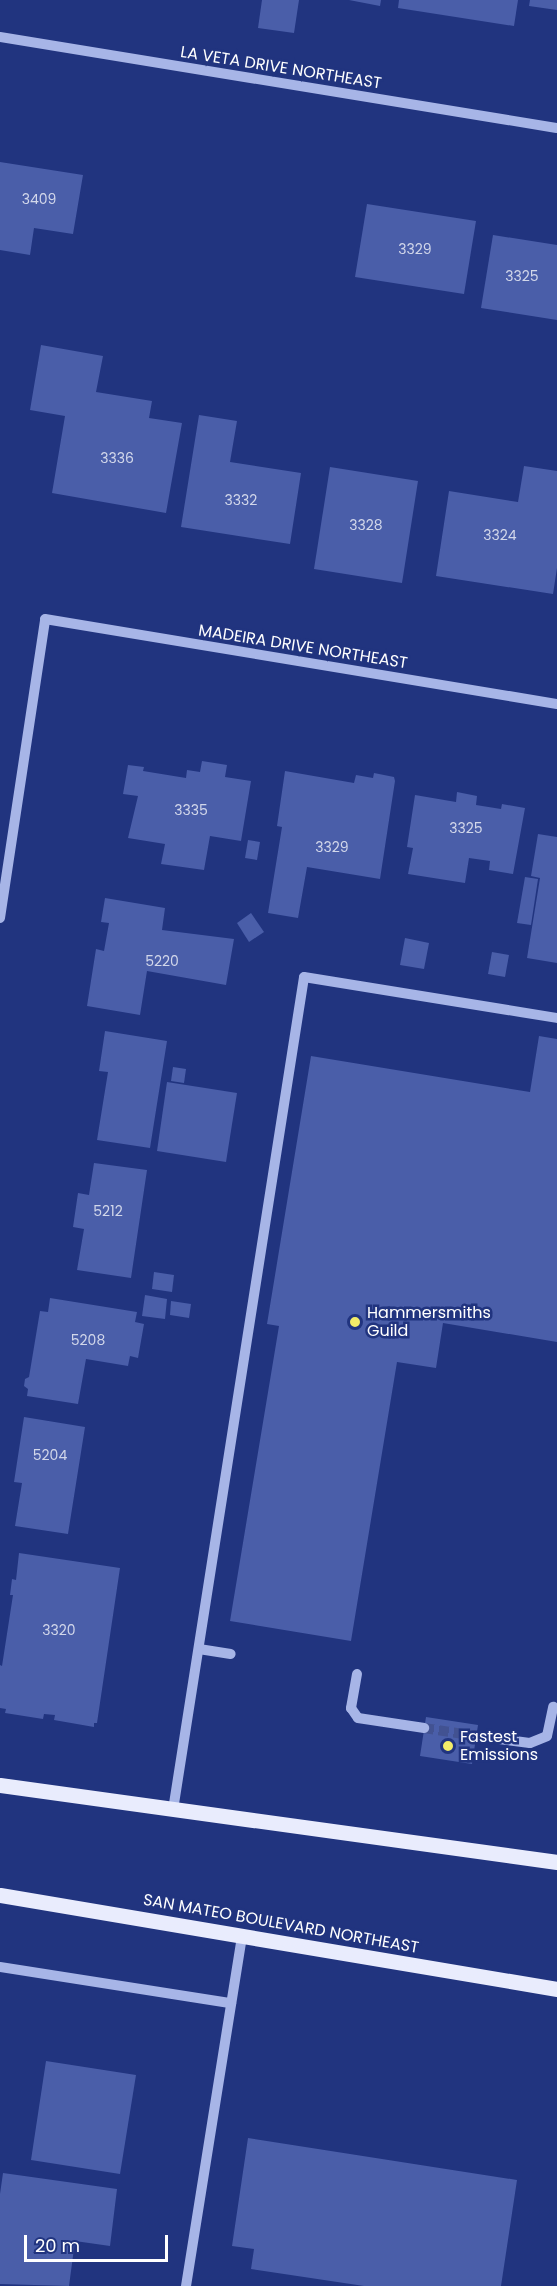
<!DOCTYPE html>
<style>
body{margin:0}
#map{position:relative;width:557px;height:2286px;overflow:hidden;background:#21347f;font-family:Poppins,sans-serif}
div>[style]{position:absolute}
.building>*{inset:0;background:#4a5ea9}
.minor-tunnel>*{height:10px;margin-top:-5px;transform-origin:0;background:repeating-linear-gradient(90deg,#425292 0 10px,transparent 0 15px)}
.minor>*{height:10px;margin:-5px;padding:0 5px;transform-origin:5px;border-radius:5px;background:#a7b5e7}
.major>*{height:15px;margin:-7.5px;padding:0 7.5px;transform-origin:7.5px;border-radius:7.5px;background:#e9ecfd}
.dots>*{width:16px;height:16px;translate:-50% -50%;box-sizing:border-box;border:3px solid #21347f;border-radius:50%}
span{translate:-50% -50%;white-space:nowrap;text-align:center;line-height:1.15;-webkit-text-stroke:5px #21347f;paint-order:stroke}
.number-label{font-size:14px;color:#d2d7ea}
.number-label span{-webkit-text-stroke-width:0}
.street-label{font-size:16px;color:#fff}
.poi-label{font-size:16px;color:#fff}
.left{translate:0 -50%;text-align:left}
.scale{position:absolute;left:24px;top:2235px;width:144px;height:27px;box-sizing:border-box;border:3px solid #fff;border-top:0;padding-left:8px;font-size:18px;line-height:21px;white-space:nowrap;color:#fff;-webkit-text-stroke:4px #21347f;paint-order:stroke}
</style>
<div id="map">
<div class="building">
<i style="clip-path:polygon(262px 0,299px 0,294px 33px,258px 28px)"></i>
<i style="clip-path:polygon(349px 0,381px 0,380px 6px)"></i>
<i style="clip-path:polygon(399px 0,518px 0,514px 26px,398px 8px)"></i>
<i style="clip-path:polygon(530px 0,557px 0,557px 10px,529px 6px)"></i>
<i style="clip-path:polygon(0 162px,83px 175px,73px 234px,34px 228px,30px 255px,0 250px)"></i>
<i style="clip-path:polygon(367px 204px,476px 221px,464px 294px,355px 277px)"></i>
<i style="clip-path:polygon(493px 235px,557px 245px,557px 320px,481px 308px)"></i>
<i style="clip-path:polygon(41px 345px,103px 356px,96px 392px,152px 401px,149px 418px,182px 423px,166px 513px,52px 493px,65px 416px,30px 410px)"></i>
<i style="clip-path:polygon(199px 415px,237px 421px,230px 462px,301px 473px,290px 544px,181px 527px)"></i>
<i style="clip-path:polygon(524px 466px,557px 471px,557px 568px,553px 594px,436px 576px,449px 491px,518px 502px)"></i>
<i style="clip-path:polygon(330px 467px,418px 481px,402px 583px,314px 569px)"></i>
<i style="clip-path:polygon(202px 761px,227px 765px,225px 777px,251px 781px,241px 841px,210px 836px,204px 870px,161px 864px,165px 844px,128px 838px,138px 796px,123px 794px,128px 765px,144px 767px,143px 771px,186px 778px,187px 770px,200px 772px)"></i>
<i style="clip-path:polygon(285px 771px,354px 783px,356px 775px,373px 778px,374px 773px,394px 777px,395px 781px,380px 879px,307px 867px,298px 918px,268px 913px,282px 827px,277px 826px)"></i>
<i style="clip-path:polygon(457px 792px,477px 796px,476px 805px,501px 809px,502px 804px,525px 808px,513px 874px,489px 870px,490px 861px,469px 858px,465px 883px,408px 874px,413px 848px,407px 847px,415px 795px,456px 802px)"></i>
<i style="clip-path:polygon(538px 834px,557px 837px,557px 963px,527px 958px,540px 878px,531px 876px)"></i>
<i style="clip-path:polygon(248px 840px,260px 842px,257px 860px,245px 858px)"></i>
<i style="clip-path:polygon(525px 877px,538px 879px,531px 925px,517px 923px)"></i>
<i style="clip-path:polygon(105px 898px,165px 908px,162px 930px,234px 939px,226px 985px,147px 971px,140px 1015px,87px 1006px,96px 949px,104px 951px,109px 923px,101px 922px)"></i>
<i style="clip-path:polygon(251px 913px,264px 932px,249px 942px,237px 923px)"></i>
<i style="clip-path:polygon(405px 938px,429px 943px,424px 969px,400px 965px)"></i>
<i style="clip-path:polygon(492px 952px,509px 955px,505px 977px,488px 974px)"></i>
<i style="clip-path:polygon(105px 1031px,167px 1041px,150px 1148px,97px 1140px,108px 1072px,99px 1071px)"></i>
<i style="clip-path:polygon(539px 1036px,557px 1039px,557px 1342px,443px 1323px,436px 1368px,397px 1362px,351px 1641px,230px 1621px,279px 1326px,267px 1324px,311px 1056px,530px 1092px)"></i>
<i style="clip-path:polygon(173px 1067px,186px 1069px,184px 1083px,171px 1081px)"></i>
<i style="clip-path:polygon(167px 1082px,237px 1093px,226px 1162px,157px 1151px)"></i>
<i style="clip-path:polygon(94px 1163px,147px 1170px,131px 1278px,77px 1270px,84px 1229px,73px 1227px,78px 1193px,89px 1195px)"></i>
<i style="clip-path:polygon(154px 1272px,174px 1275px,172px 1292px,152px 1289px)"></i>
<i style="clip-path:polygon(145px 1295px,167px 1299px,165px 1319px,142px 1316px)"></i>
<i style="clip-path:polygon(50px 1298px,137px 1312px,135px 1322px,144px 1324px,138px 1358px,130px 1356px,128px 1366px,86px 1359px,78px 1404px,27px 1396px,28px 1389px,24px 1386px,25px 1379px,29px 1377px,40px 1311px,48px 1312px)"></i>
<i style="clip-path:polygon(171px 1301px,191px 1304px,189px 1318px,170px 1315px)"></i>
<i style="clip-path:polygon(24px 1417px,85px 1427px,68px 1534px,15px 1526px,22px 1483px,14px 1482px)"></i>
<i style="clip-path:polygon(19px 1553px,120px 1568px,97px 1723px,94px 1723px,94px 1727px,54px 1720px,55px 1715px,44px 1714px,43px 1719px,5px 1713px,6px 1709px,0 1708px,0 1665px,2px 1666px,13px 1595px,10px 1595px,12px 1579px,16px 1580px)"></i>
<i style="clip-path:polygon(426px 1717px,478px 1725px,472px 1764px,420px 1756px)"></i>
<i style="clip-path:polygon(46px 2061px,136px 2075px,120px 2174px,31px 2160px)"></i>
<i style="clip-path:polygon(248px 2138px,517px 2180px,501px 2286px,364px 2286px,251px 2269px,254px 2249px,232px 2246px)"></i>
<i style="clip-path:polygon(3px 2173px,117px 2189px,110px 2246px,75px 2241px,69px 2286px,0 2284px,0 2194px)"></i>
</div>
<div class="minor-tunnel">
<i style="left:424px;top:1728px;width:53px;rotate:8.7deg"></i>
</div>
<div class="minor">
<i style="left:0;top:37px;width:564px;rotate:9.28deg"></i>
<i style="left:0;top:918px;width:302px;rotate:-81.4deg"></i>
<i style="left:45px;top:619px;width:519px;rotate:9.43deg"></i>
<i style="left:199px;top:1649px;width:32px;rotate:9deg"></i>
<i style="left:357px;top:1674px;width:35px;rotate:100deg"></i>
<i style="left:351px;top:1708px;width:12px;rotate:55deg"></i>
<i style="left:358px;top:1718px;width:67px;rotate:8.6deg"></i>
<i style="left:476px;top:1736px;width:54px;rotate:7.4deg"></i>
<i style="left:530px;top:1743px;width:18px;rotate:-22deg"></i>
<i style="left:547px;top:1736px;width:30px;rotate:-78deg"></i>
<i style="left:173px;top:1810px;width:843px;rotate:-81.06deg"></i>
<i style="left:304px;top:977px;width:256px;rotate:9.2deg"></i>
<i style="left:0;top:1967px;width:234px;rotate:8.9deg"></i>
<i style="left:186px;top:2286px;width:354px;rotate:-80.9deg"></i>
</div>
<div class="major">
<i style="left:0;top:1785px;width:562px;rotate:7.87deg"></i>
<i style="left:0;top:1895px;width:565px;rotate:9.58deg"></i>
</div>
<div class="dots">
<i style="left:355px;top:1322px;background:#f3ec69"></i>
<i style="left:448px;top:1746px;background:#f3ec69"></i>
</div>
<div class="number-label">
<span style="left:39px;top:199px">3409</span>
<span style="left:415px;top:249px">3329</span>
<span style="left:522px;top:276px">3325</span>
<span style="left:117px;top:458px">3336</span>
<span style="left:241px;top:500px">3332</span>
<span style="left:366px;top:525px">3328</span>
<span style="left:500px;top:535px">3324</span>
<span style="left:191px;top:810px">3335</span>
<span style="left:466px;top:828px">3325</span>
<span style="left:332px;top:847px">3329</span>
<span style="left:162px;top:961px">5220</span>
<span style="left:108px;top:1211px">5212</span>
<span style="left:88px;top:1340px">5208</span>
<span style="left:50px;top:1455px">5204</span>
<span style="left:59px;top:1630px">3320</span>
</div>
<div class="street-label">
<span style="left:281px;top:68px;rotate:9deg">LA VETA DRIVE NORTHEAST</span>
<span style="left:303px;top:647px;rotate:9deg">MADEIRA DRIVE NORTHEAST</span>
<span style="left:281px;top:1924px;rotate:10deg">SAN MATEO BOULEVARD NORTHEAST</span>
</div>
<div class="poi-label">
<span class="left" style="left:367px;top:1322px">Hammersmiths<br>Guild</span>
<span class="left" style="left:460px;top:1746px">Fastest<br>Emissions</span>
</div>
<div class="scale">20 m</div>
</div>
